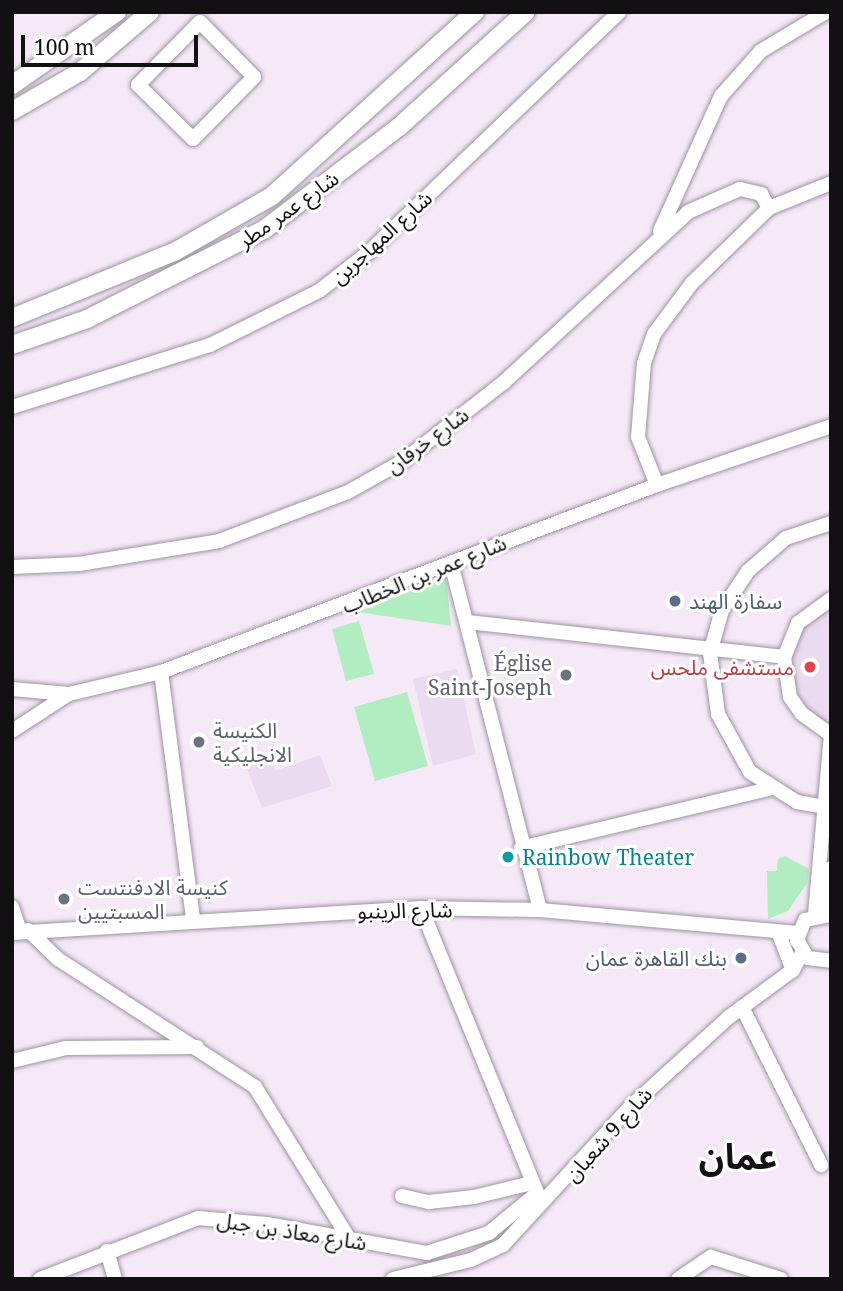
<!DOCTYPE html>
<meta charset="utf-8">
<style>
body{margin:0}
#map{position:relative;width:843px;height:1291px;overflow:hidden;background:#f5e9f8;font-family:"Noto Serif","Noto Sans Arabic",serif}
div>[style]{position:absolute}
.built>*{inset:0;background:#ebdbf0}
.green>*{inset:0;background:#b2edc1}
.roads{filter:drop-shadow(0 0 2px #9e93a1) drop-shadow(0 0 2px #9e93a1)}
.minor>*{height:14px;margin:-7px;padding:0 7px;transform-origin:7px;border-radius:7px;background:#fff}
.major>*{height:18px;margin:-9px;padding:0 9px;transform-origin:9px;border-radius:9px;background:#fff}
.dots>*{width:19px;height:19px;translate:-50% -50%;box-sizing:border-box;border:4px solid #fff;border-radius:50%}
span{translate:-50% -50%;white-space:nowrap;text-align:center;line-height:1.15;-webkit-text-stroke:6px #fff;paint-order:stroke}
.street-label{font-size:21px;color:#131014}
.service-label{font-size:21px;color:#4e5e75}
.left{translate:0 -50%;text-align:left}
.right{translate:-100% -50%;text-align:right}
.worship-label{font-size:21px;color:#5b616d}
.health-label{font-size:21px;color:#be3a42}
.culture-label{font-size:21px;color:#0d838f}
.town-label{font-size:35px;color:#131014;font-weight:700}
.frame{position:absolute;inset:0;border:14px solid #131014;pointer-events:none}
.scale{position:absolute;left:21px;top:35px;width:177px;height:32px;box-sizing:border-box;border:4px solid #131014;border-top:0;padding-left:9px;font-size:21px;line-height:24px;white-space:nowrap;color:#131014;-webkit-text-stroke:5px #fff;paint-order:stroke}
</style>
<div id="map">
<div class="built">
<i style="clip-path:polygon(831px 601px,831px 728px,797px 701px,788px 655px,796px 632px)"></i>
<i style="clip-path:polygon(457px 669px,476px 754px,433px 766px,413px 679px)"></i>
<i style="clip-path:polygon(269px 755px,275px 771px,320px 755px,332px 786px,262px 808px,245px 764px)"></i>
</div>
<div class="green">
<i style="clip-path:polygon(446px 577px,451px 626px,358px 612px)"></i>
<i style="clip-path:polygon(359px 621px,374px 674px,346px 681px,332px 629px)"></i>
<i style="clip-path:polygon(407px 692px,428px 766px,375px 781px,354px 707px)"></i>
<i style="clip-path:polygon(785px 856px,809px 869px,807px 883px,788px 911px,768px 919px,767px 871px,777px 871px,778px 859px)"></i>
</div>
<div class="roads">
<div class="minor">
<i style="left:200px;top:22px;width:77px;rotate:45.5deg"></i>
<i style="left:254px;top:77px;width:87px;rotate:134.5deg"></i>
<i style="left:193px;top:139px;width:77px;rotate:-135.5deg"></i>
<i style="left:138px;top:85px;width:88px;rotate:-45.5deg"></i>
<i style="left:660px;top:231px;width:148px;rotate:-65.7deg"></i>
<i style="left:721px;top:96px;width:60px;rotate:-48.4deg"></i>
<i style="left:761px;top:51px;width:76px;rotate:-31deg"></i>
<i style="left:12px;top:407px;width:207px;rotate:-17.4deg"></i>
<i style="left:210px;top:345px;width:122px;rotate:-26.4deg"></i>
<i style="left:319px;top:291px;width:65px;rotate:-38.1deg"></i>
<i style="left:370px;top:251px;width:345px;rotate:-43.8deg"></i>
<i style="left:657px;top:485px;width:52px;rotate:-111.6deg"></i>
<i style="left:638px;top:437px;width:74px;rotate:-85.4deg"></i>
<i style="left:644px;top:363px;width:31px;rotate:-71deg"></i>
<i style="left:654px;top:334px;width:64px;rotate:-53.3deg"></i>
<i style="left:692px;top:283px;width:107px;rotate:-44.2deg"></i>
<i style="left:769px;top:208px;width:67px;rotate:-22deg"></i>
<i style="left:831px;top:523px;width:47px;rotate:161.6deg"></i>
<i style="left:786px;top:538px;width:50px;rotate:139deg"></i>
<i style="left:748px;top:571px;width:47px;rotate:123.7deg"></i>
<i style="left:722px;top:610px;width:45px;rotate:105.6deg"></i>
<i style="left:710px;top:653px;width:62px;rotate:82.5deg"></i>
<i style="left:718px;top:714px;width:66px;rotate:61.1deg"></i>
<i style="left:750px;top:772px;width:56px;rotate:32.6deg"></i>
<i style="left:797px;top:802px;width:35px;rotate:10deg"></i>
<i style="left:451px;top:563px;width:358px;rotate:75.6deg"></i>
<i style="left:12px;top:567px;width:67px;rotate:-2.6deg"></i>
<i style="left:79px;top:564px;width:142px;rotate:-9.3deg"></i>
<i style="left:219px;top:541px;width:138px;rotate:-20.8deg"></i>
<i style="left:348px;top:492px;width:63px;rotate:-29.4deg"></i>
<i style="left:403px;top:461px;width:127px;rotate:-38deg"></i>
<i style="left:503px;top:383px;width:252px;rotate:-42.7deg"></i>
<i style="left:688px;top:212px;width:57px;rotate:-23.9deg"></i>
<i style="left:740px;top:189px;width:22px;rotate:13deg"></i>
<i style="left:761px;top:194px;width:16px;rotate:60deg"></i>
<i style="left:831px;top:599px;width:41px;rotate:144deg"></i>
<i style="left:798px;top:623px;width:37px;rotate:112deg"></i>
<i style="left:784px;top:657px;width:40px;rotate:81.5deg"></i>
<i style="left:790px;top:697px;width:19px;rotate:55deg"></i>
<i style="left:801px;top:713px;width:37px;rotate:36deg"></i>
<i style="left:468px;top:622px;width:318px;rotate:6.3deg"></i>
<i style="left:161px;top:672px;width:247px;rotate:82.6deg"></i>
<i style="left:12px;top:689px;width:57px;rotate:5deg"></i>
<i style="left:69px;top:694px;width:95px;rotate:-13.4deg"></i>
<i style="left:161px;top:672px;width:530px;rotate:-20.66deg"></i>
<i style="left:657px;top:485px;width:184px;rotate:-18.7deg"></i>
<i style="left:12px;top:731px;width:68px;rotate:-33deg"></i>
<i style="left:521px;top:848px;width:254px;rotate:-13.4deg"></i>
<i style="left:12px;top:907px;width:25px;rotate:72deg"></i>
<i style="left:421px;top:908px;width:318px;rotate:67.8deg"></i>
<i style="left:815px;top:914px;width:181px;rotate:-84.9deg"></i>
<i style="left:826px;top:914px;width:46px;rotate:-83.8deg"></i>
<i style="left:831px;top:915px;width:26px;rotate:169deg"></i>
<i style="left:805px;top:920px;width:22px;rotate:112deg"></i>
<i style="left:797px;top:940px;width:21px;rotate:59deg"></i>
<i style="left:808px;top:958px;width:23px;rotate:7deg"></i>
<i style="left:28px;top:930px;width:42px;rotate:44deg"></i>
<i style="left:58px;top:959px;width:235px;rotate:33deg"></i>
<i style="left:255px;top:1087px;width:180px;rotate:58.2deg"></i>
<i style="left:12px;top:933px;width:410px;rotate:-3.5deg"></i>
<i style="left:421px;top:908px;width:119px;rotate:1deg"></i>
<i style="left:540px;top:910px;width:259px;rotate:5.1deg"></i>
<i style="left:779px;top:934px;width:39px;rotate:69deg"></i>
<i style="left:742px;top:1007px;width:177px;rotate:63.4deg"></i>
<i style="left:12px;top:1061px;width:56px;rotate:-13.5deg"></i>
<i style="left:66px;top:1048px;width:131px;rotate:-0.4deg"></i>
<i style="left:402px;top:1196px;width:28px;rotate:13deg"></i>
<i style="left:429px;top:1202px;width:45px;rotate:-6.3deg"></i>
<i style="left:474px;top:1197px;width:60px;rotate:-13.6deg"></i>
<i style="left:107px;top:1251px;width:29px;rotate:74deg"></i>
<i style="left:40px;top:1279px;width:169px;rotate:-21.1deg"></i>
<i style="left:198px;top:1218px;width:69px;rotate:5deg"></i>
<i style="left:267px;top:1224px;width:163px;rotate:10.3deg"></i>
<i style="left:427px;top:1253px;width:65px;rotate:-17.9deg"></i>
<i style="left:489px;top:1233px;width:61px;rotate:-39.7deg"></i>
<i style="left:393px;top:1279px;width:80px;rotate:-13.7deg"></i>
<i style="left:471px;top:1260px;width:35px;rotate:-25deg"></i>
<i style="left:503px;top:1245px;width:188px;rotate:-47.4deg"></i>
<i style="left:630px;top:1107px;width:134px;rotate:-42.3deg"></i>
<i style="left:729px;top:1017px;width:79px;rotate:-36.3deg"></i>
<i style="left:793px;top:970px;width:19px;rotate:-62deg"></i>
<i style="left:678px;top:1279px;width:40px;rotate:-34deg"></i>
<i style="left:711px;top:1257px;width:73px;rotate:17.4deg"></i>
</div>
<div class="major">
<i style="left:12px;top:85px;width:128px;rotate:-34.8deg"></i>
<i style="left:12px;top:111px;width:78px;rotate:-29.8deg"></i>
<i style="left:80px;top:72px;width:92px;rotate:-40.6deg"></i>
<i style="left:12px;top:318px;width:177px;rotate:-22.2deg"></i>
<i style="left:176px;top:251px;width:111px;rotate:-29.8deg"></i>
<i style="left:272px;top:196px;width:274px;rotate:-42.2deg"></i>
<i style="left:12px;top:345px;width:79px;rotate:-19.1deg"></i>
<i style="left:87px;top:319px;width:199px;rotate:-26.8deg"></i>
<i style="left:265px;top:229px;width:168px;rotate:-37.3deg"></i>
<i style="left:399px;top:127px;width:171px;rotate:-42.2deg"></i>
</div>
</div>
<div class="dots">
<i style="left:675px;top:601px;background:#5c6f8a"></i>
<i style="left:810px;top:667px;background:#e0444e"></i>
<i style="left:566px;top:675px;background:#6b7280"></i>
<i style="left:199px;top:742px;background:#6b7280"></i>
<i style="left:508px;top:857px;background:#0f9aa8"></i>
<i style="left:64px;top:899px;background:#6b7280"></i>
<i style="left:741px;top:958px;background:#5c6f8a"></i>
</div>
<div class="street-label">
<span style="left:288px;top:209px;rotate:-35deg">شارع عمر مطر</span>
<span style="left:381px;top:237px;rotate:-42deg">شارع المهاجرين</span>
<span style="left:427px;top:440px;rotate:-36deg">شارع خرفان</span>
<span style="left:424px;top:574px;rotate:-22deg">شارع عمر بن الخطاب</span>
<span style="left:405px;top:910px;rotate:-1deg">شارع الرينبو</span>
<span style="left:608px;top:1134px;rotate:-48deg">شارع 9 شعبان</span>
<span style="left:292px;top:1231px;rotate:9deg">شارع معاذ بن جبل</span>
</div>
<div class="service-label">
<span class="left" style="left:689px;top:601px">سفارة الهند</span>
<span class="right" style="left:727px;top:958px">بنك القاهرة عمان</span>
</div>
<div class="worship-label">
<span class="right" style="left:552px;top:675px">Église<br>Saint-Joseph</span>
<span class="left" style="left:213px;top:742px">الكنيسة<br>الانجليكية</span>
<span class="left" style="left:78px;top:899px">كنيسة الادفنتست<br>المسبتيين</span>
</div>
<div class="health-label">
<span class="right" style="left:794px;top:667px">مستشفى ملحس</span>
</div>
<div class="culture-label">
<span class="left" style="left:522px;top:857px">Rainbow Theater</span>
</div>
<div class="town-label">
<span style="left:738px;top:1156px">عمان</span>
</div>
<div class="frame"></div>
<div class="scale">100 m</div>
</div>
